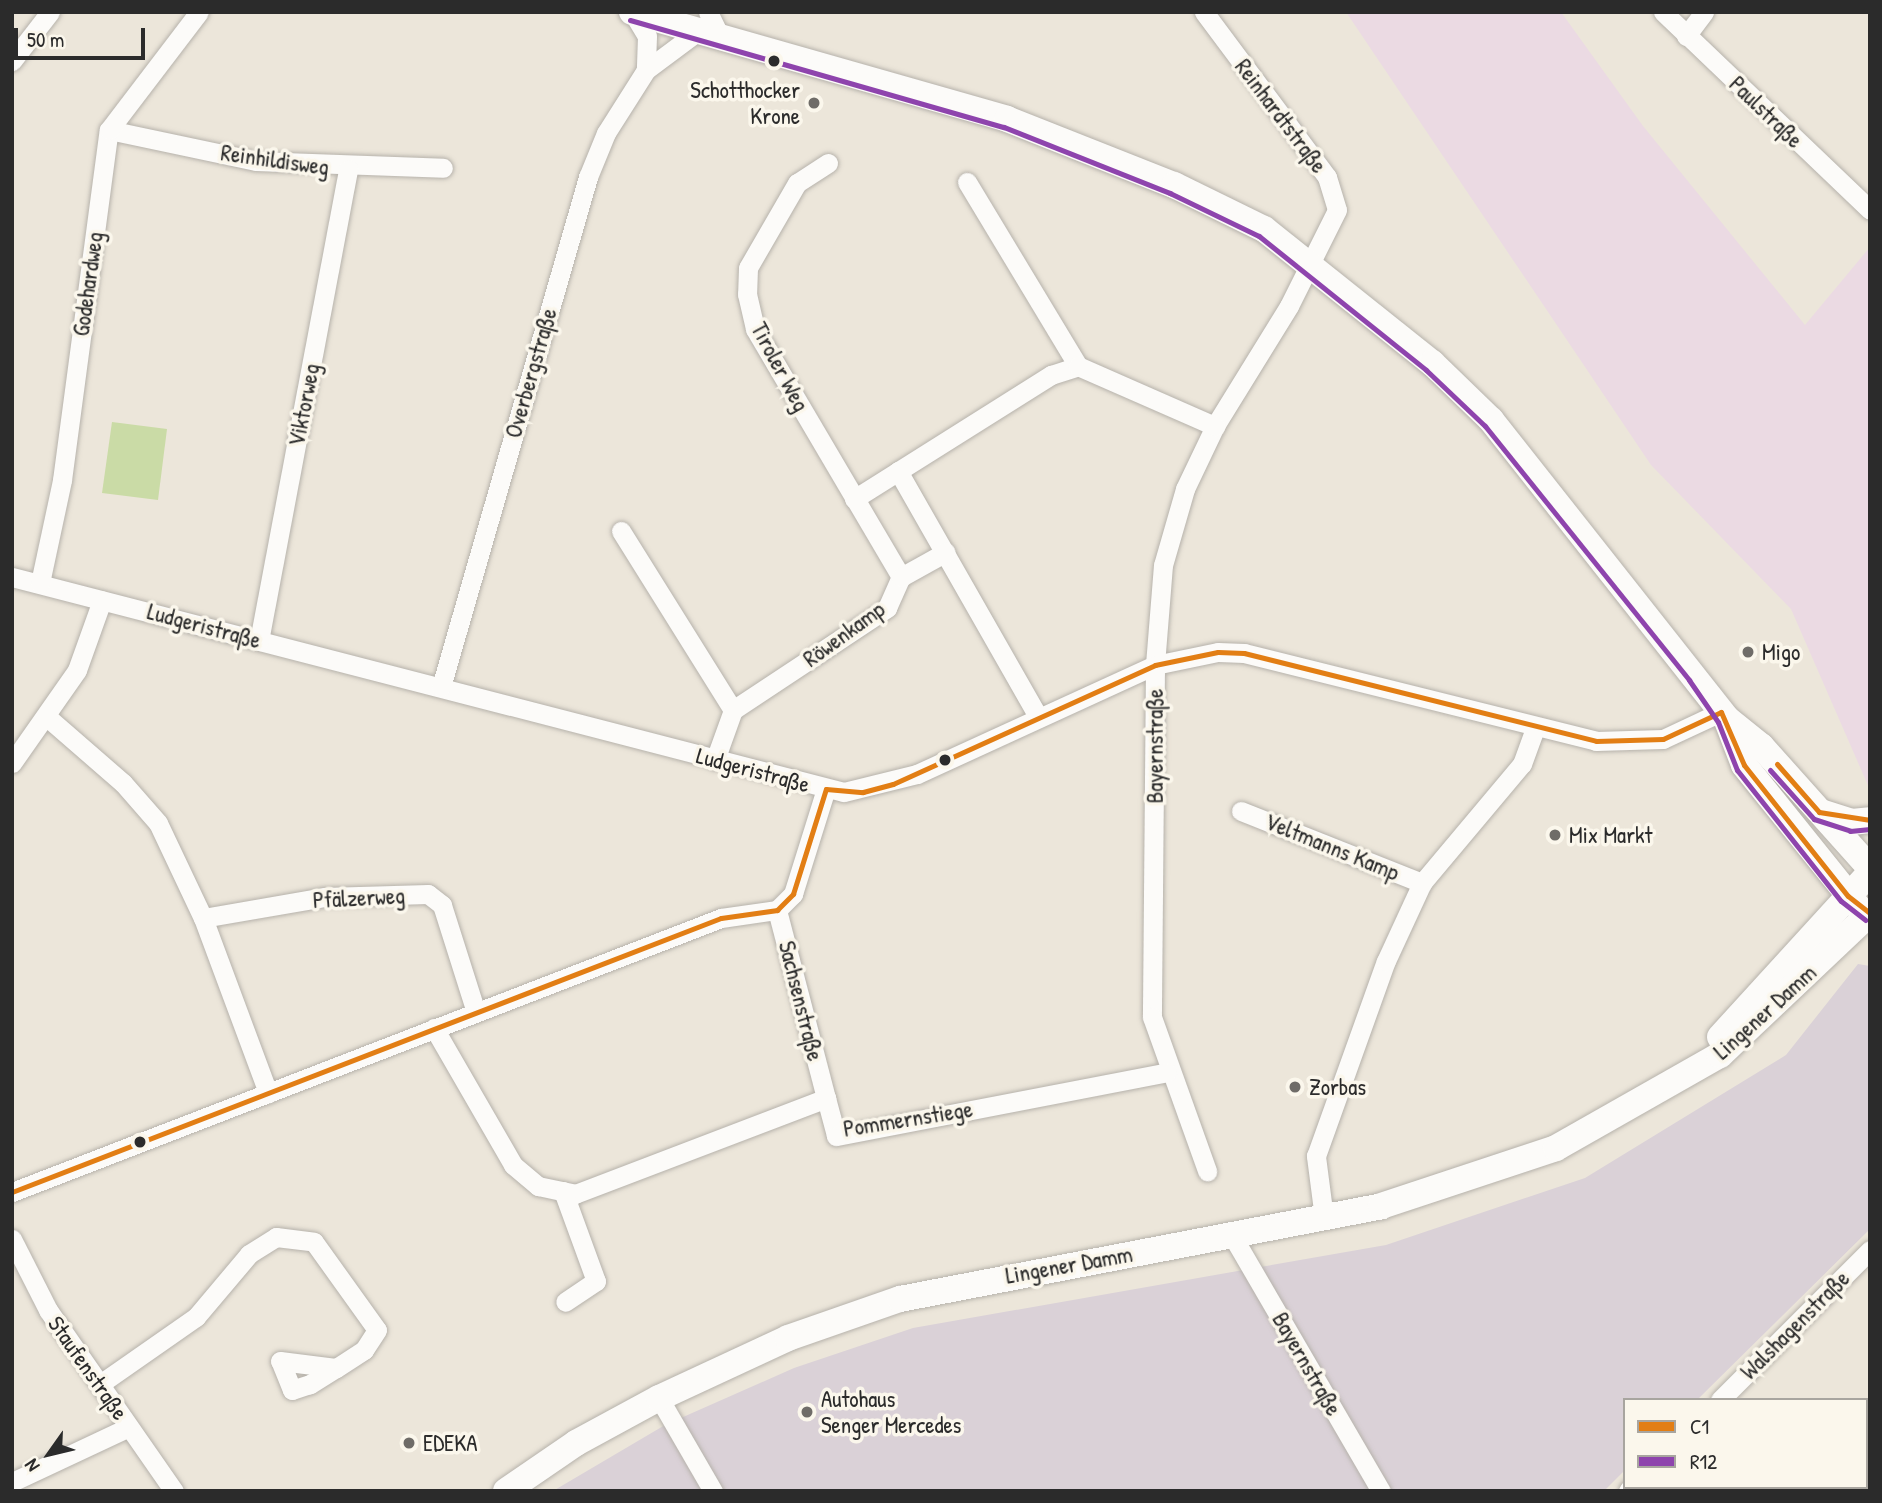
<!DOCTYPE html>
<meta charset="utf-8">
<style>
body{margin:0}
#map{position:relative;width:1882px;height:1503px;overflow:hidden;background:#ece6da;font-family:"Patrick Hand",sans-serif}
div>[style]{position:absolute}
.built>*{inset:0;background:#ebdae3}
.industrial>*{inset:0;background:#dad1d7}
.green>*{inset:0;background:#cadba6}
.roads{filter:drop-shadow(0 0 2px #b6b2ab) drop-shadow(0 0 2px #b6b2ab)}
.minor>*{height:19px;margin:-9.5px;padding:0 9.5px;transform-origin:9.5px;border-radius:9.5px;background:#fcfbf9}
.secondary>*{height:26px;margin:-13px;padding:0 13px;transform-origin:13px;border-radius:13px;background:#fcfbf9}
.bus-1>*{height:5px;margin:-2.5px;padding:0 2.5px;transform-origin:2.5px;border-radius:2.5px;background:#e27e14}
.bus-2>*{height:5px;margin:-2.5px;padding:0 2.5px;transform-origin:2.5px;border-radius:2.5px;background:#8e44ad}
.dots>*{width:19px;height:19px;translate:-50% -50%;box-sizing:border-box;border:4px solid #fbf7ec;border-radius:50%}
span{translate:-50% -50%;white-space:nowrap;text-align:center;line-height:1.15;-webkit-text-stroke:7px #fbf7ec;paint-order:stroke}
.poi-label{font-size:23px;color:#2b2b2b}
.right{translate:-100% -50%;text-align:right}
.left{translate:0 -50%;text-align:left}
.street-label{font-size:23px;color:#2b2b2b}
.frame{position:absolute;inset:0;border:14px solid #2b2b2b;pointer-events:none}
.legend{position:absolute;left:1623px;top:1398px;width:245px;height:91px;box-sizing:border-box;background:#fbf7ec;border:2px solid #a8a59f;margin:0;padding:9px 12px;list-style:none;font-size:21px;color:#2b2b2b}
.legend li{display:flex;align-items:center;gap:14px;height:35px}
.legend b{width:35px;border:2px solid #a8a59f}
.north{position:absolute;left:14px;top:1419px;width:70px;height:70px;-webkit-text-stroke:5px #fbf7ec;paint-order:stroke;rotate:236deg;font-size:19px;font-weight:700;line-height:28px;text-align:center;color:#2b2b2b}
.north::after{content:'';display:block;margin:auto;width:24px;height:32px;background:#2b2b2b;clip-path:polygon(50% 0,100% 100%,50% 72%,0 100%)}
.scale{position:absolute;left:14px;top:28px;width:131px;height:32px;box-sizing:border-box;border:4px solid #2b2b2b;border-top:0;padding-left:9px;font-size:21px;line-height:24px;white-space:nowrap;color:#2b2b2b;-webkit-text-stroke:5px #fbf7ec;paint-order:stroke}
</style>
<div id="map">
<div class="built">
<i style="clip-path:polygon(1346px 12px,1561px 12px,1643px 126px,1805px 325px,1870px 247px,1870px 790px,1791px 609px,1651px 465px)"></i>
</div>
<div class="industrial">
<i style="clip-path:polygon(1858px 964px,1870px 966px,1870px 1229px,1697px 1400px,1625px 1400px,1625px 1470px,1604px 1491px,553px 1491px,665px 1425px,794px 1368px,913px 1328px,1386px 1245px,1585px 1178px,1786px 1055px)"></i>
</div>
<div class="green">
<i style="clip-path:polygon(112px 422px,167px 429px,158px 500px,102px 493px)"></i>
<i style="clip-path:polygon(1651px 1487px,1719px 1487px,1722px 1491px,1647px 1491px)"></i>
</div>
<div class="roads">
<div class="minor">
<i style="left:708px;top:12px;width:30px;rotate:64deg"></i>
<i style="left:1204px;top:12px;width:206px;rotate:53.3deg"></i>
<i style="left:1327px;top:177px;width:34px;rotate:73deg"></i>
<i style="left:1337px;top:210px;width:107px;rotate:116.6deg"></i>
<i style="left:1289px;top:306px;width:141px;rotate:121.7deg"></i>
<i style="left:1215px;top:426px;width:70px;rotate:115.5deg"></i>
<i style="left:1185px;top:489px;width:79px;rotate:106.1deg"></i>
<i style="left:1163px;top:565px;width:100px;rotate:94.6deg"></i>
<i style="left:1155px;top:665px;width:352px;rotate:90.5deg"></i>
<i style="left:1152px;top:1017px;width:164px;rotate:70.3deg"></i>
<i style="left:1663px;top:12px;width:286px;rotate:43.7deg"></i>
<i style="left:633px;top:13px;width:27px;rotate:59deg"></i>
<i style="left:647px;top:36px;width:34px;rotate:92deg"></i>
<i style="left:1686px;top:36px;width:30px;rotate:-53deg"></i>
<i style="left:12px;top:61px;width:62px;rotate:-52.2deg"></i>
<i style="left:109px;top:130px;width:150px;rotate:11.9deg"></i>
<i style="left:256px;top:161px;width:187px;rotate:2.1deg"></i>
<i style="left:828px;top:163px;width:37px;rotate:147deg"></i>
<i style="left:797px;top:183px;width:98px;rotate:120deg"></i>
<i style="left:748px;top:268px;width:26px;rotate:92deg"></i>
<i style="left:747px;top:294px;width:36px;rotate:77deg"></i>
<i style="left:755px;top:329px;width:288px;rotate:59.5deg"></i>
<i style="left:967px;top:182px;width:215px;rotate:58.9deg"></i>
<i style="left:898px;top:471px;width:284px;rotate:60.3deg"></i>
<i style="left:854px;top:499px;width:233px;rotate:-32.2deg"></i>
<i style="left:1051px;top:375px;width:28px;rotate:-18deg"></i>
<i style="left:1078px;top:366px;width:150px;rotate:23.7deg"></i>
<i style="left:621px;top:531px;width:211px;rotate:58deg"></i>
<i style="left:12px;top:577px;width:859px;rotate:14.49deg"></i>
<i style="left:844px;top:792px;width:75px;rotate:-13.9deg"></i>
<i style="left:917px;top:774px;width:262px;rotate:-24.6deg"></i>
<i style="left:1155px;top:665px;width:64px;rotate:-11.7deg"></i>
<i style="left:1218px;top:652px;width:26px;rotate:2deg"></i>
<i style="left:1244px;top:653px;width:363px;rotate:14deg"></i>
<i style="left:1596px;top:741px;width:67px;rotate:-1.7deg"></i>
<i style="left:1663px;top:739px;width:64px;rotate:-25deg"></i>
<i style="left:40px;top:583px;width:105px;rotate:-77.9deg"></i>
<i style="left:62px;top:480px;width:353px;rotate:-82.4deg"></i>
<i style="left:109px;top:130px;width:148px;rotate:-52.7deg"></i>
<i style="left:259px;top:641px;width:480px;rotate:-79.3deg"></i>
<i style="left:441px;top:687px;width:531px;rotate:-73.92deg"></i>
<i style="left:588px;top:177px;width:48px;rotate:-67.8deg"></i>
<i style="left:606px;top:133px;width:75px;rotate:-57.6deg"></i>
<i style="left:646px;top:70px;width:64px;rotate:-36.7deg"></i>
<i style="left:47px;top:717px;width:101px;rotate:41deg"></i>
<i style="left:123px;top:783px;width:53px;rotate:48.8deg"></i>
<i style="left:158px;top:823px;width:105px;rotate:64.7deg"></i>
<i style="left:203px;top:918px;width:187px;rotate:69.6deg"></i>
<i style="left:715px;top:760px;width:53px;rotate:-70.2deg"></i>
<i style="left:733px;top:710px;width:185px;rotate:-33.5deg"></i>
<i style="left:887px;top:608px;width:34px;rotate:-66deg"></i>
<i style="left:901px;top:577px;width:51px;rotate:-29.1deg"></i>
<i style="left:12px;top:763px;width:113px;rotate:-55deg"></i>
<i style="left:77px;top:670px;width:74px;rotate:-70.3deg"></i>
<i style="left:1241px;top:811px;width:195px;rotate:21.7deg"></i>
<i style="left:777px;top:910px;width:194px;rotate:75.4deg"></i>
<i style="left:203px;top:918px;width:124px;rotate:-9.8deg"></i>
<i style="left:325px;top:897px;width:103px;rotate:-1.7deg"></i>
<i style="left:428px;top:894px;width:18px;rotate:38deg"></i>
<i style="left:442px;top:905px;width:112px;rotate:72.4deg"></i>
<i style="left:434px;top:1028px;width:158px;rotate:60deg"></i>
<i style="left:513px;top:1165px;width:33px;rotate:40deg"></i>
<i style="left:538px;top:1186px;width:38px;rotate:12deg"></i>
<i style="left:575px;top:1194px;width:269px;rotate:-20.9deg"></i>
<i style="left:826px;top:1098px;width:39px;rotate:75deg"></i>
<i style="left:836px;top:1136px;width:337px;rotate:-10.9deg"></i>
<i style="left:563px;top:1191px;width:96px;rotate:69.9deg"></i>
<i style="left:596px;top:1281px;width:37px;rotate:146deg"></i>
<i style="left:12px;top:1192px;width:760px;rotate:-21.13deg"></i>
<i style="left:721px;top:918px;width:57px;rotate:-8.1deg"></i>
<i style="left:777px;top:910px;width:23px;rotate:-45deg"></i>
<i style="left:793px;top:894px;width:110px;rotate:-72.6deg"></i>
<i style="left:1324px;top:1218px;width:63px;rotate:-97.4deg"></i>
<i style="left:1316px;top:1156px;width:207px;rotate:-70.3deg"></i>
<i style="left:1386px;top:961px;width:86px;rotate:-65.2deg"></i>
<i style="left:1422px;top:883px;width:155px;rotate:-50deg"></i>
<i style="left:1522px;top:764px;width:37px;rotate:-70deg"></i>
<i style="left:1233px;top:1237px;width:294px;rotate:59.8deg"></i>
<i style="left:12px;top:1239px;width:80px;rotate:63.1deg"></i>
<i style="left:48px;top:1310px;width:221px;rotate:55.2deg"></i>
<i style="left:100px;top:1384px;width:117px;rotate:-34.9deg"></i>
<i style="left:196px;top:1317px;width:82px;rotate:-49.9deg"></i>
<i style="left:249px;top:1254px;width:32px;rotate:-32deg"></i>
<i style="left:276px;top:1237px;width:38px;rotate:7deg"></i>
<i style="left:314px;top:1242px;width:108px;rotate:54.4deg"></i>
<i style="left:377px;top:1330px;width:24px;rotate:123deg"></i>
<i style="left:364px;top:1350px;width:33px;rotate:147deg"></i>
<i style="left:336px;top:1368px;width:31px;rotate:148deg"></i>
<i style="left:310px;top:1384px;width:19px;rotate:162deg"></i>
<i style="left:292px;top:1390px;width:31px;rotate:-112deg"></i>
<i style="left:280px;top:1361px;width:56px;rotate:7.1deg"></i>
<i style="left:659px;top:1398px;width:108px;rotate:59.9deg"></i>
<i style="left:1720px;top:1400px;width:212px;rotate:-45deg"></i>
<i style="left:12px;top:1482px;width:129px;rotate:-25.2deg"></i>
<i style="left:1734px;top:1487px;width:6px;rotate:45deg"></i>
<i style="left:1628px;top:1491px;width:5px;rotate:-53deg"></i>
</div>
<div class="secondary">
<i style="left:632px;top:12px;width:390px;rotate:15.9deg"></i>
<i style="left:1007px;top:119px;width:180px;rotate:21.6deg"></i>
<i style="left:1174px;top:185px;width:100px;rotate:26.1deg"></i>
<i style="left:1264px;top:229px;width:215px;rotate:38.6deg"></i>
<i style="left:1432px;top:363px;width:82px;rotate:44deg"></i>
<i style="left:1491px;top:420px;width:380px;rotate:51.7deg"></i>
<i style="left:1726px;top:718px;width:45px;rotate:38.7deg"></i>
<i style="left:1761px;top:746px;width:164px;rotate:48.2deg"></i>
<i style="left:1726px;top:718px;width:50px;rotate:69deg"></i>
<i style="left:1744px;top:765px;width:184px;rotate:51.2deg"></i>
<i style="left:1821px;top:812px;width:33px;rotate:18deg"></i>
<i style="left:1852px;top:822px;width:18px;rotate:-6deg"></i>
<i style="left:1720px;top:1037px;width:222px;rotate:-47.6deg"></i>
<i style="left:506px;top:1491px;width:85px;rotate:-34.4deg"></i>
<i style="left:576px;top:1443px;width:94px;rotate:-28.5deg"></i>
<i style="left:659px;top:1398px;width:142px;rotate:-24.9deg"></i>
<i style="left:788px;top:1338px;width:119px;rotate:-19.2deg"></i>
<i style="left:900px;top:1299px;width:490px;rotate:-10.9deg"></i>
<i style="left:1381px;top:1206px;width:184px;rotate:-18.3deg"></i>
<i style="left:1556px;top:1148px;width:189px;rotate:-29.6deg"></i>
<i style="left:1720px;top:1055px;width:207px;rotate:-43.4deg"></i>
</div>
</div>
<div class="bus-1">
<i style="left:1721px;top:712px;width:58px;rotate:66.5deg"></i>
<i style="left:1744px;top:765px;width:167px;rotate:51.6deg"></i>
<i style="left:1848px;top:896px;width:28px;rotate:38deg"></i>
<i style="left:1777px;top:764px;width:64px;rotate:48.8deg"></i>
<i style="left:1819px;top:812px;width:52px;rotate:8.9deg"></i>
<i style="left:826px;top:789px;width:37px;rotate:5deg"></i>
<i style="left:863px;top:792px;width:31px;rotate:-15deg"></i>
<i style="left:893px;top:784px;width:288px;rotate:-24.4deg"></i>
<i style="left:1155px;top:665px;width:64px;rotate:-11.7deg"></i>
<i style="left:1218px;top:652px;width:26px;rotate:2deg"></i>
<i style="left:1244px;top:653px;width:363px;rotate:14deg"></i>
<i style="left:1596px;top:741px;width:67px;rotate:-1.7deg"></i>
<i style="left:1663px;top:739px;width:64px;rotate:-25deg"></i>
<i style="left:12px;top:1192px;width:760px;rotate:-21.13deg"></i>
<i style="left:721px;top:918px;width:57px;rotate:-8.1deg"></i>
<i style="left:777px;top:910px;width:23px;rotate:-45deg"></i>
<i style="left:793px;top:894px;width:110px;rotate:-72.6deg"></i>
</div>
<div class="bus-2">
<i style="left:630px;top:20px;width:389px;rotate:16deg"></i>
<i style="left:1004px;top:127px;width:179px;rotate:21.7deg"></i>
<i style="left:1170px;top:193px;width:99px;rotate:25.8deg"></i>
<i style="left:1259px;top:236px;width:214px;rotate:38.7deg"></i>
<i style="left:1426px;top:370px;width:81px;rotate:43.5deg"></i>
<i style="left:1485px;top:426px;width:326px;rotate:51.2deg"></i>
<i style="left:1689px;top:680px;width:51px;rotate:55.4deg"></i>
<i style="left:1718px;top:722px;width:52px;rotate:68.4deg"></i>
<i style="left:1737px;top:770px;width:167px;rotate:51.6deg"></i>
<i style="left:1841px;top:901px;width:31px;rotate:38deg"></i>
<i style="left:1770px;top:770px;width:66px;rotate:48.1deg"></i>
<i style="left:1814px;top:819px;width:38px;rotate:18deg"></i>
<i style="left:1850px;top:831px;width:20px;rotate:-6deg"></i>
</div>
<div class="dots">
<i style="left:774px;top:61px;background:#2b2b2b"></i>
<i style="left:814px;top:103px;background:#6f6c68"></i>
<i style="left:1748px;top:652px;background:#6f6c68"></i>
<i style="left:945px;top:760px;background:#2b2b2b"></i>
<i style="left:1555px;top:835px;background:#6f6c68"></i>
<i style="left:1295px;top:1087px;background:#6f6c68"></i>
<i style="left:140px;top:1142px;background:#2b2b2b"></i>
<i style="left:807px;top:1412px;background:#6f6c68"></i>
<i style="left:409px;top:1443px;background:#6f6c68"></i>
</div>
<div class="poi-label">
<span class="right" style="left:800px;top:103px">Schotthocker<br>Krone</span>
<span class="left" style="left:1762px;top:652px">Migo</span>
<span class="left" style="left:1569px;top:835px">Mix Markt</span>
<span class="left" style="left:1309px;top:1087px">Zorbas</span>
<span class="left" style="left:821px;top:1412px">Autohaus<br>Senger Mercedes</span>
<span class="left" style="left:423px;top:1443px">EDEKA</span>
</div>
<div class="street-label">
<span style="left:1766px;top:112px;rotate:44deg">Paulstraße</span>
<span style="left:1281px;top:116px;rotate:53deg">Reinhardtstraße</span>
<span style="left:275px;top:160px;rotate:8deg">Reinhildisweg</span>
<span style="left:88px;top:284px;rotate:-82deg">Godehardweg</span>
<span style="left:780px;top:367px;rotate:62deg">Tiroler Weg</span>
<span style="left:531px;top:373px;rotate:-74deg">Overbergstraße</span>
<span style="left:304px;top:405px;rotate:-79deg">Viktorweg</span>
<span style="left:204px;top:626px;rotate:15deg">Ludgeristraße</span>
<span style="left:844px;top:634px;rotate:-36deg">Röwenkamp</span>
<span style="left:1155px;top:746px;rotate:-90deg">Bayernstraße</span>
<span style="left:753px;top:770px;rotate:15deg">Ludgeristraße</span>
<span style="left:1332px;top:847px;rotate:22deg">Veltmanns Kamp</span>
<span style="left:359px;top:898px;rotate:-3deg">Pfälzerweg</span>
<span style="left:801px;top:1001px;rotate:76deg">Sachsenstraße</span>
<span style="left:1765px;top:1012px;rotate:-42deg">Lingener Damm</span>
<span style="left:908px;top:1119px;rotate:-9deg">Pommernstiege</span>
<span style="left:1069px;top:1265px;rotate:-10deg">Lingener Damm</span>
<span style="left:1795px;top:1325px;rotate:-45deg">Walshagenstraße</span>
<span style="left:1307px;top:1364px;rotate:60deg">Bayernstraße</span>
<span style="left:88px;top:1368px;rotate:55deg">Staufenstraße</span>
</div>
<div class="frame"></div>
<ul class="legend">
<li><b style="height:9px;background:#e27e14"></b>C1</li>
<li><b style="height:9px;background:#8e44ad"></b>R12</li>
</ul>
<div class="north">N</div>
<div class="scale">50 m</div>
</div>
